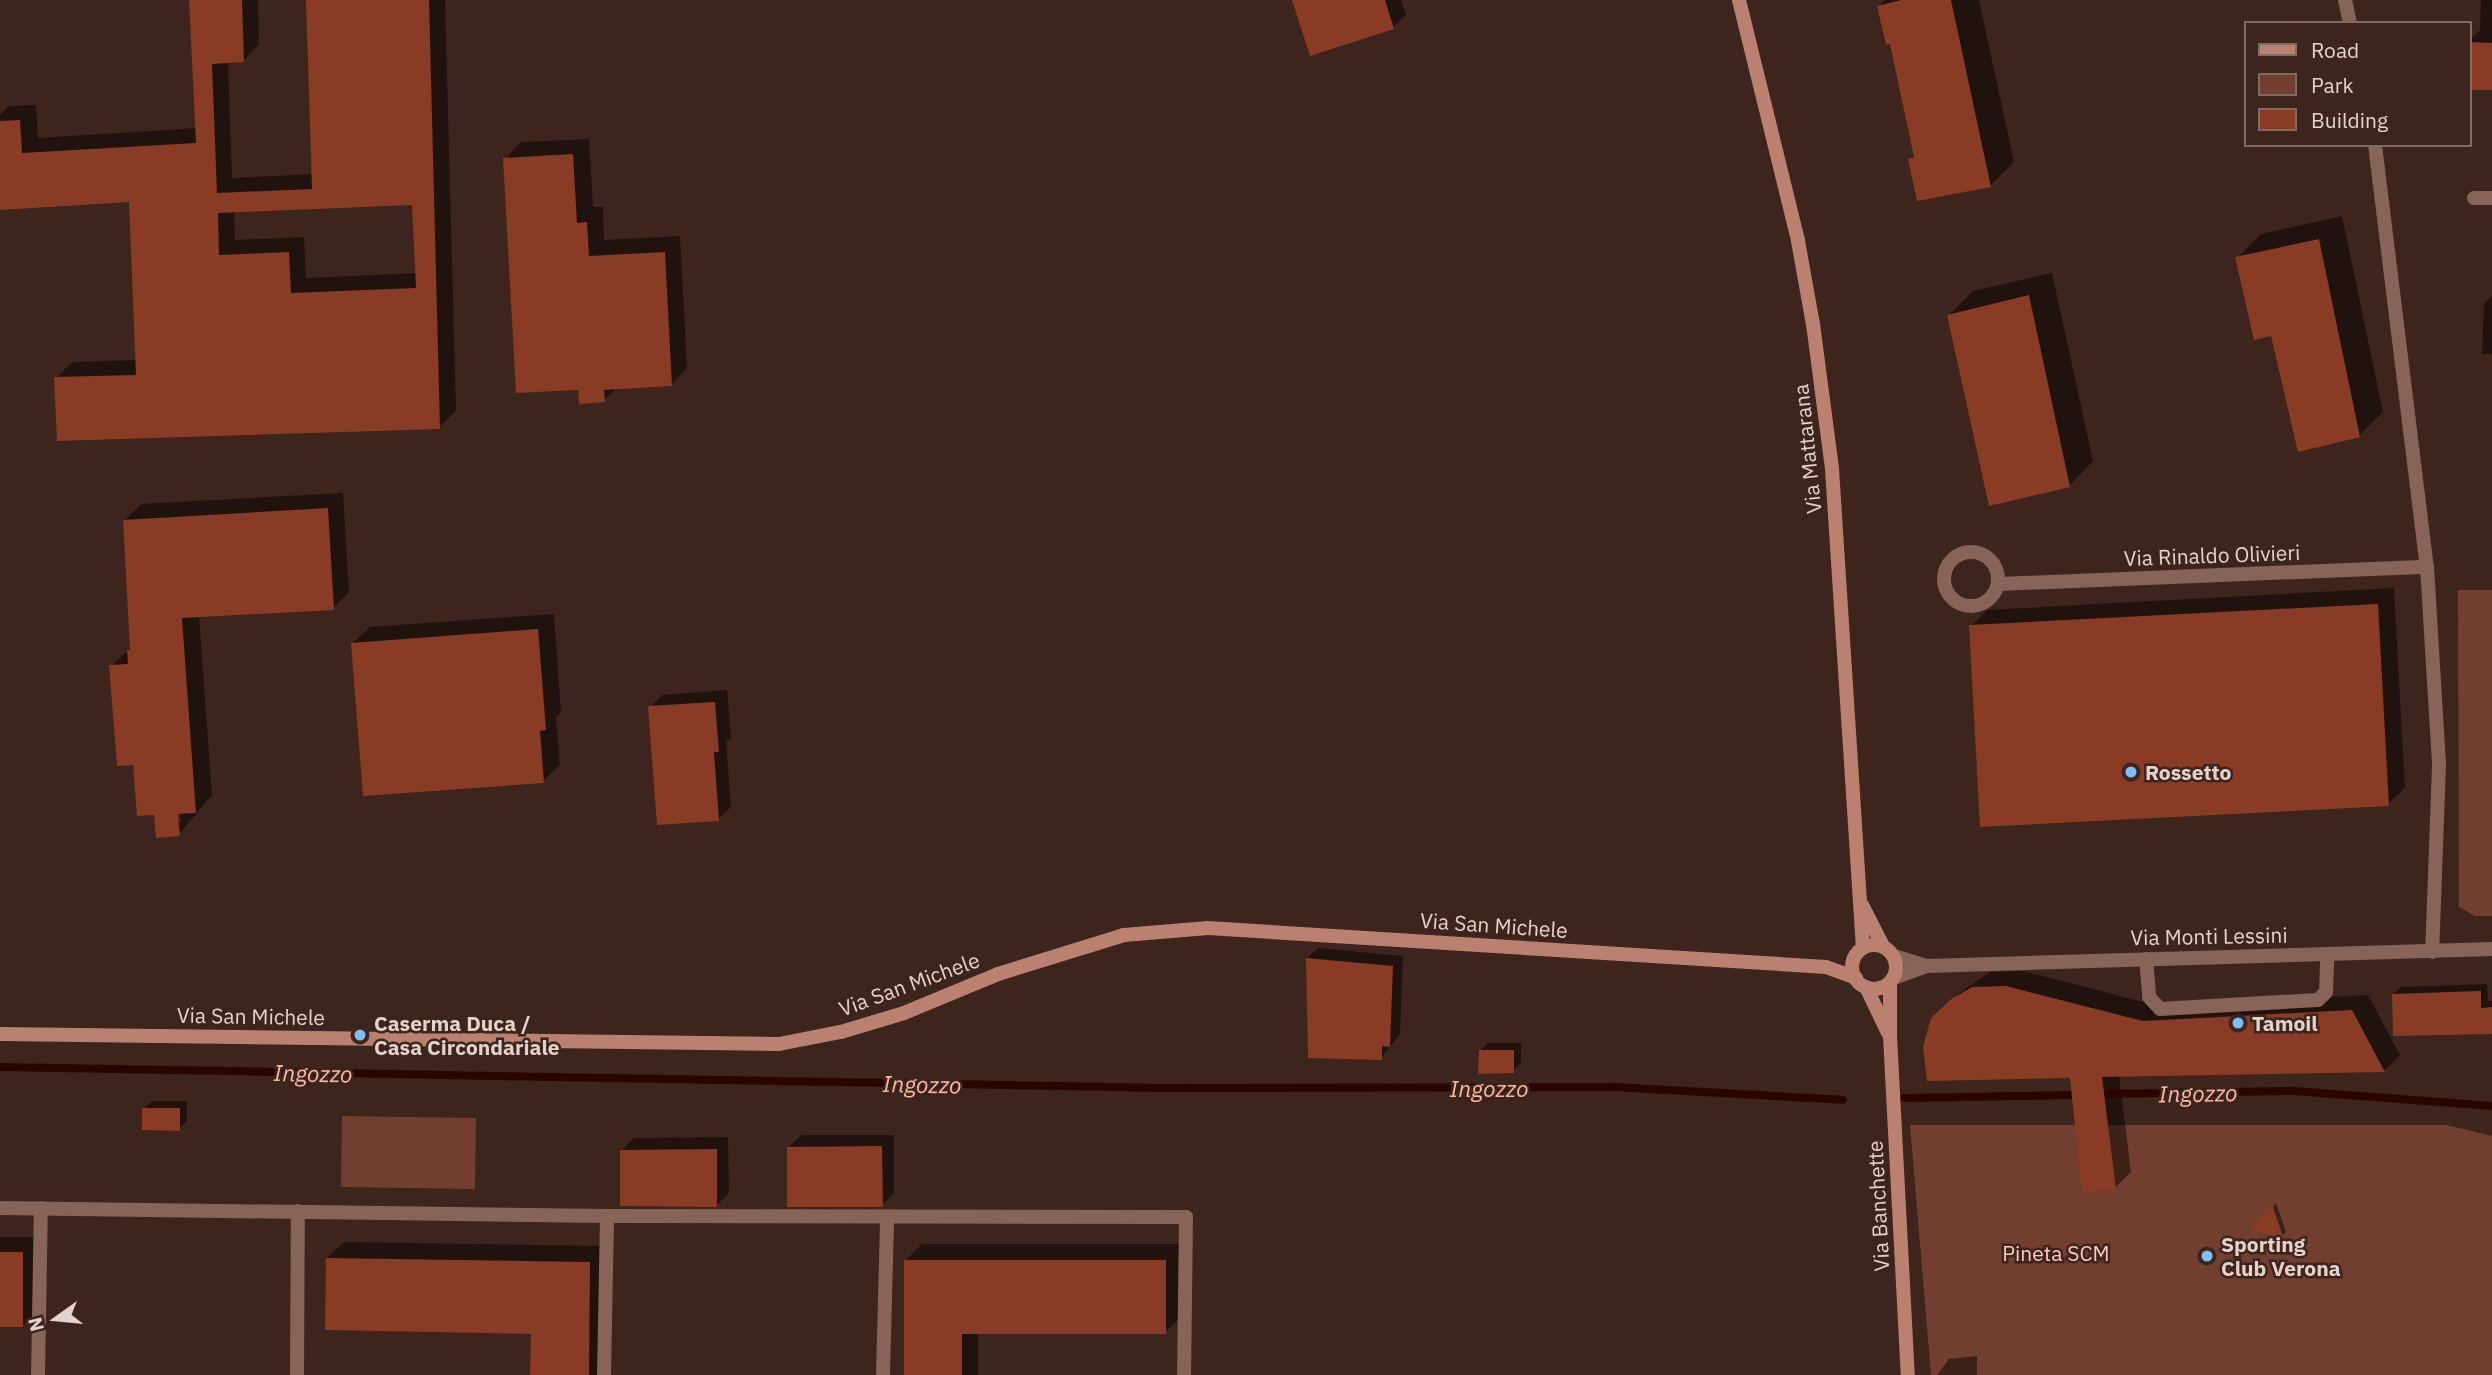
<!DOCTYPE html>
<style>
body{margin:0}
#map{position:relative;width:2492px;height:1375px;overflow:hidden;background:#3d241d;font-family:"IBM Plex Sans",sans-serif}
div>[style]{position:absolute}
.green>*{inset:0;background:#713e30}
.shadow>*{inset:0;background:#0007}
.stream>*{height:8px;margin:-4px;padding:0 4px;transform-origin:4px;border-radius:4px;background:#2b0400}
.building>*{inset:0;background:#893b25}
.lane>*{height:14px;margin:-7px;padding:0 7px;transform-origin:7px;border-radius:7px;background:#876358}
.street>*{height:14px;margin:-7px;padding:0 7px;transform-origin:7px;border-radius:7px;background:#876358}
.street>.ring{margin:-7px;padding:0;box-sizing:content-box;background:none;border:14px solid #876358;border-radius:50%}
.secondary>*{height:14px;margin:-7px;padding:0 7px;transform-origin:7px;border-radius:7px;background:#bb8170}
.secondary>.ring{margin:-7px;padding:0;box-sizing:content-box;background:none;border:14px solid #bb8170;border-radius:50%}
.dots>*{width:19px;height:19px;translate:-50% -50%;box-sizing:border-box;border:4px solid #3d241d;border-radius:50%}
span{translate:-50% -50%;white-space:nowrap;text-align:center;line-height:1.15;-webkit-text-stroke:5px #3d241d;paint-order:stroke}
.street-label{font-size:21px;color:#e3d3ce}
.poi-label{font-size:21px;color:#e3d3ce;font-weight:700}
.left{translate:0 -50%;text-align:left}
.park-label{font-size:21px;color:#fbccbe}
.water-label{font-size:23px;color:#fbb6a2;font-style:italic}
.legend{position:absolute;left:2244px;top:21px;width:228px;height:126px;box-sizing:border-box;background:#3d241d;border:2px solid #7f6a64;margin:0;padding:9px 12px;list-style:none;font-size:21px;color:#e3d3ce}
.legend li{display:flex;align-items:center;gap:14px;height:35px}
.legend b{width:35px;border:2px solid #7f6a64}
.north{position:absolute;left:21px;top:1284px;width:70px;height:70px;-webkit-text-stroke:5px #3d241d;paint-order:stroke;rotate:255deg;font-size:19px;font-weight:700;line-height:28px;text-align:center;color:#e3d3ce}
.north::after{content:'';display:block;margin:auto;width:24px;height:32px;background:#e3d3ce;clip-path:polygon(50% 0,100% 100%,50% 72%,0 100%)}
</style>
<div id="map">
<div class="green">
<i style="clip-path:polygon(2458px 590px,2492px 590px,2492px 916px,2475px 916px,2459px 907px)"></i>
<i style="clip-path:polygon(342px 1116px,476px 1118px,475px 1189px,341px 1187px)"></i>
<i style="clip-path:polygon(1910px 1125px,2446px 1125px,2492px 1136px,2492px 1375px,1931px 1375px)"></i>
</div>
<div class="shadow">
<i style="clip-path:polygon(evenodd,192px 0,258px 0,259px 44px,243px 61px,228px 61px,232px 178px,314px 174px,308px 0,445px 0,456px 411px,439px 427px,56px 378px,72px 362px,137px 360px,130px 200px,0 208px,0 115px,9px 106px,36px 105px,38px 138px,197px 128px,192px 0,414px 203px,417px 273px,306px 278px,304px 237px,235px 240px,234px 211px,414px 203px)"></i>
<i style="clip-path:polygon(1294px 0,1401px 0,1406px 15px,1393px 27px)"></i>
<i style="clip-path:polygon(1885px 0,1979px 0,2014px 162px,1990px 186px,1910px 159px,1915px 154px,1891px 41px,1879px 6px)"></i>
<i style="clip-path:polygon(2481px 0,2492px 0,2492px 88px,2469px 88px,2469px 41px,2480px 30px)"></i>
<i style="clip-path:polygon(589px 139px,593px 207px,603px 207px,604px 240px,680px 236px,687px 368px,671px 385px,617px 388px,604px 400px,580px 388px,505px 159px,521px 142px)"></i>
<i style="clip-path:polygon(2342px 216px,2383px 412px,2359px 436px,2272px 334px,2237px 258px,2261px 234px)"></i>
<i style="clip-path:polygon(2052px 273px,2093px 461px,2070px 485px,1990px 504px,1949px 315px,1973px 291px)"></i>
<i style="clip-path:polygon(2492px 295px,2492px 354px,2482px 354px,2484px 304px)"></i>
<i style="clip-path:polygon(evenodd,343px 493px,349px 592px,333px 608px,199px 616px,212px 795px,179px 834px,156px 813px,135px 763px,111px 666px,130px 649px,124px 521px,141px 504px,343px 493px,176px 806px,179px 806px,181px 822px,177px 822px,176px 806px)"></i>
<i style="clip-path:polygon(2394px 588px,2405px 788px,2388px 804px,1971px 626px,1987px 610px)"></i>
<i style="clip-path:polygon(554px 614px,561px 712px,556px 717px,560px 765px,543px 781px,353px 643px,370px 627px)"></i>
<i style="clip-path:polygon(727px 690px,731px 738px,726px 742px,731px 807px,718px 819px,650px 707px,662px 695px)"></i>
<i style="clip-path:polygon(1318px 948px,1403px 956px,1400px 1034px,1381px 1058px,1307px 958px)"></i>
<i style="clip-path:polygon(2023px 971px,2159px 1006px,2368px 995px,2400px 1055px,2385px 1070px,2119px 1075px,2131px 1172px,2115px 1188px,2072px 1076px,1957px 995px,1990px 972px)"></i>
<i style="clip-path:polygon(2487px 984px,2488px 1001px,2492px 1001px,2492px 1032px,2394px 994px,2401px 987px)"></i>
<i style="clip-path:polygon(1488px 1043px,1521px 1043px,1521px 1063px,1513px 1071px,1480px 1051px)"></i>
<i style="clip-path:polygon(152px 1101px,187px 1101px,187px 1121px,179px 1129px,144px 1109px)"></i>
<i style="clip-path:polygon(801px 1135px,894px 1135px,894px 1193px,882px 1205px,789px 1147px)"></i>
<i style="clip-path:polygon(728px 1137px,729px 1193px,717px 1205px,622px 1150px,634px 1138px)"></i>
<i style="clip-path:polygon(2276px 1203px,2286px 1232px,2283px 1235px,2253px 1229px)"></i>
<i style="clip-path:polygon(0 1237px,39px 1237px,39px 1309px,23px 1325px,0 1325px)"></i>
<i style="clip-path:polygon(344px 1242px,606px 1246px,604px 1375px,532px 1375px,533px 1332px,327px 1258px)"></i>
<i style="clip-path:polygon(922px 1244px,1181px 1244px,1182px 1316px,1165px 1332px,978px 1333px,978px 1375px,906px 1375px,906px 1260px)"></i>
<i style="clip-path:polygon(1977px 1356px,1977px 1375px,1937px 1375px,1949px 1359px)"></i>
</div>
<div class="stream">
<i style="left:0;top:1067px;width:1163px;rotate:1.03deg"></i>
<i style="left:1163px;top:1088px;width:451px;rotate:-0.1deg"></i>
<i style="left:1614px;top:1087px;width:229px;rotate:3.2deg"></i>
<i style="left:2095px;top:1094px;width:199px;rotate:-0.9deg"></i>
<i style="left:2294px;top:1091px;width:199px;rotate:4.3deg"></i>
<i style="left:1904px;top:1098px;width:179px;rotate:-1deg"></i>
</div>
<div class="building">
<i style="clip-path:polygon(evenodd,189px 0,242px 0,244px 62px,212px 64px,217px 193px,312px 189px,306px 0,429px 0,440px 429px,57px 441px,54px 377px,136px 375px,129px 202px,0 210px,0 121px,20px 120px,22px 153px,196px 143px,189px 0,412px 205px,416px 288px,291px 293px,289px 252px,219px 255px,218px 213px,412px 205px)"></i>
<i style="clip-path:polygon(1292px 0,1385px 0,1394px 29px,1310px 56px)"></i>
<i style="clip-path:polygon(1901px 0,1951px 0,1991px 187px,1917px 201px,1908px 159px,1914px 157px,1890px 44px,1886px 45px,1877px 6px)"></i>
<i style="clip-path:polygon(2469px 42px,2492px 43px,2492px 90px,2469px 90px)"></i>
<i style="clip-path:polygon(573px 154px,577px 223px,587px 222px,589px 256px,665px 252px,672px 386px,604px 390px,605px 402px,579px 404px,578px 390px,516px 393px,503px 158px)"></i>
<i style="clip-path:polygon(2319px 239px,2360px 437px,2298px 452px,2271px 336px,2254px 340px,2235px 257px)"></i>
<i style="clip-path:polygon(2029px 295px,2070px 487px,1989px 506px,1947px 315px)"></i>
<i style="clip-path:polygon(328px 508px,334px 610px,182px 618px,196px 813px,178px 814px,180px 836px,156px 838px,154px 815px,137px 816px,133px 765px,117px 766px,109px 665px,128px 664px,127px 650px,130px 650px,123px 520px)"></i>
<i style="clip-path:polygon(2378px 604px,2389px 806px,1980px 827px,1969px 625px)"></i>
<i style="clip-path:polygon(538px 629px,546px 730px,540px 731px,544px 783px,363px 796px,351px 643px)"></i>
<i style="clip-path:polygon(715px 702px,719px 752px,714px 752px,719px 821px,657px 825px,648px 706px)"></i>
<i style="clip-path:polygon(1306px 958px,1393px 966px,1390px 1047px,1382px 1046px,1382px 1060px,1308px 1058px)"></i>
<i style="clip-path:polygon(2006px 986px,2143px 1021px,2352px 1010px,2385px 1072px,2102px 1077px,2116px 1189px,2082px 1193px,2070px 1078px,1927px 1081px,1923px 1047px,1931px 1018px,1950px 1000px,1972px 987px)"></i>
<i style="clip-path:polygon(2481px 991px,2481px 1008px,2492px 1007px,2492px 1034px,2393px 1036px,2392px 994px)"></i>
<i style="clip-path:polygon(1479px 1050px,1514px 1050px,1514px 1073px,1478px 1074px)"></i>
<i style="clip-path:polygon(142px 1108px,180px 1108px,180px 1131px,142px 1130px)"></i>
<i style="clip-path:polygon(882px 1146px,883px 1207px,787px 1207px,787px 1147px)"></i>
<i style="clip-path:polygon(717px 1149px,717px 1207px,620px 1206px,620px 1150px)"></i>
<i style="clip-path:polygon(2272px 1204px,2283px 1237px,2250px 1230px)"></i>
<i style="clip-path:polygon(0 1252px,23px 1252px,23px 1327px,0 1327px)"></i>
<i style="clip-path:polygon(326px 1258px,590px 1262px,589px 1375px,530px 1375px,531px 1334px,325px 1330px)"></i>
<i style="clip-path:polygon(904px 1260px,1166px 1260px,1166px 1334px,962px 1334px,962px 1375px,904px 1375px)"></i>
</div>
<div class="lane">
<i style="left:2146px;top:959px;width:38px;rotate:85deg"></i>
<i style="left:2149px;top:997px;width:16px;rotate:47deg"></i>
<i style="left:2160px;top:1009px;width:158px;rotate:-3.3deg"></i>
<i style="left:2318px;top:1000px;width:11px;rotate:-45deg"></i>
<i style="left:2326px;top:992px;width:38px;rotate:-88deg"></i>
<i style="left:0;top:1208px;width:607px;rotate:0.76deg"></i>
<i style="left:607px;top:1216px;width:579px;rotate:0.1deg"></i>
<i style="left:1186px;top:1217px;width:158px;rotate:90.7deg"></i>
<i style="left:38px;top:1375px;width:167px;rotate:-89deg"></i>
<i style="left:297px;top:1375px;width:164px;rotate:-89.7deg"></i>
<i style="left:604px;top:1375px;width:159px;rotate:-88.9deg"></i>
<i style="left:883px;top:1375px;width:157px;rotate:-88.5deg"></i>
</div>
<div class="street">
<i style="left:2345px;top:0;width:24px;rotate:78deg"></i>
<i style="left:2375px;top:145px;width:425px;rotate:83deg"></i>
<i style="left:2427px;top:567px;width:198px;rotate:86.5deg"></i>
<i style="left:2439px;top:765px;width:187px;rotate:92.1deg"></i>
<i style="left:2474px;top:198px;width:18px"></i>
<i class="ring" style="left:1944px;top:552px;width:40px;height:40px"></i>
<i style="left:1998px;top:584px;width:429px;rotate:-2.3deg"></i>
<i style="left:1894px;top:956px;width:34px;rotate:17deg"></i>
<i style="left:1894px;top:978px;width:35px;rotate:-20deg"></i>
<i style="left:1927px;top:966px;width:565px;rotate:-1.72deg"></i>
</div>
<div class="secondary">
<i style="left:1739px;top:0;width:248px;rotate:76.2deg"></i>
<i style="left:1798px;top:241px;width:84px;rotate:79.8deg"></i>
<i style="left:1813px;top:324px;width:146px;rotate:82.5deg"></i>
<i style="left:1832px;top:469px;width:480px;rotate:86.3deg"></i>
<i style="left:1862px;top:905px;width:46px;rotate:62.9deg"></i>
<i class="ring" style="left:1852px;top:945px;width:30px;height:30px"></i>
<i style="left:1890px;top:983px;width:53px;rotate:90deg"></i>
<i style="left:1890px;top:1036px;width:339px;rotate:87deg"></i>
<i style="left:1866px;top:987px;width:51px;rotate:64.4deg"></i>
<i style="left:0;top:1034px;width:779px;rotate:0.74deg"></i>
<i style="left:779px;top:1044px;width:63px;rotate:-11deg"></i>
<i style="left:841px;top:1032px;width:66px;rotate:-16.8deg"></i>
<i style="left:904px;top:1013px;width:102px;rotate:-22.5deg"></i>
<i style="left:998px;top:974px;width:132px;rotate:-17.2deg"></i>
<i style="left:1124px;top:935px;width:84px;rotate:-4.8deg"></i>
<i style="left:1208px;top:928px;width:619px;rotate:3.61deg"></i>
<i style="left:1826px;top:967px;width:32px;rotate:20deg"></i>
</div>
<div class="dots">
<i style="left:2131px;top:772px;background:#7cbef9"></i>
<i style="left:2238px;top:1023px;background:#7cbef9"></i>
<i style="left:360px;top:1035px;background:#7cbef9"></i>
<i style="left:2207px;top:1256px;background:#7cbef9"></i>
</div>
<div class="street-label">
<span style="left:1807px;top:449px;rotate:-96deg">Via Mattarana</span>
<span style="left:2212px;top:555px;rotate:-2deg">Via Rinaldo Olivieri</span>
<span style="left:1494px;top:925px;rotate:4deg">Via San Michele</span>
<span style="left:2209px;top:936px;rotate:-1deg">Via Monti Lessini</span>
<span style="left:909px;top:984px;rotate:-20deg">Via San Michele</span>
<span style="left:251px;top:1016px;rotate:1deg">Via San Michele</span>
<span style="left:1878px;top:1206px;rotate:-93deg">Via Banchette</span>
</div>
<div class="poi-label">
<span class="left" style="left:2145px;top:772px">Rossetto</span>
<span class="left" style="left:374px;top:1035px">Caserma Duca /<br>Casa Circondariale</span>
<span class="left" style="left:2252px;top:1023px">Tamoil</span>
<span class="left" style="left:2221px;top:1256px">Sporting<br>Club Verona</span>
</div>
<div class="park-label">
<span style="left:2056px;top:1253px">Pineta SCM</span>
</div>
<div class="water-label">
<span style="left:313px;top:1073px;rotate:1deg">Ingozzo</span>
<span style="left:922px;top:1084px;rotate:1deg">Ingozzo</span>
<span style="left:1489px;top:1088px">Ingozzo</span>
<span style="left:2198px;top:1093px;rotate:-1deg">Ingozzo</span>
</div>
<ul class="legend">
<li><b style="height:9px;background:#bb8170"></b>Road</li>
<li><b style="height:19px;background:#713e30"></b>Park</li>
<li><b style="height:19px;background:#893b25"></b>Building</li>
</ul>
<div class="north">N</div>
</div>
